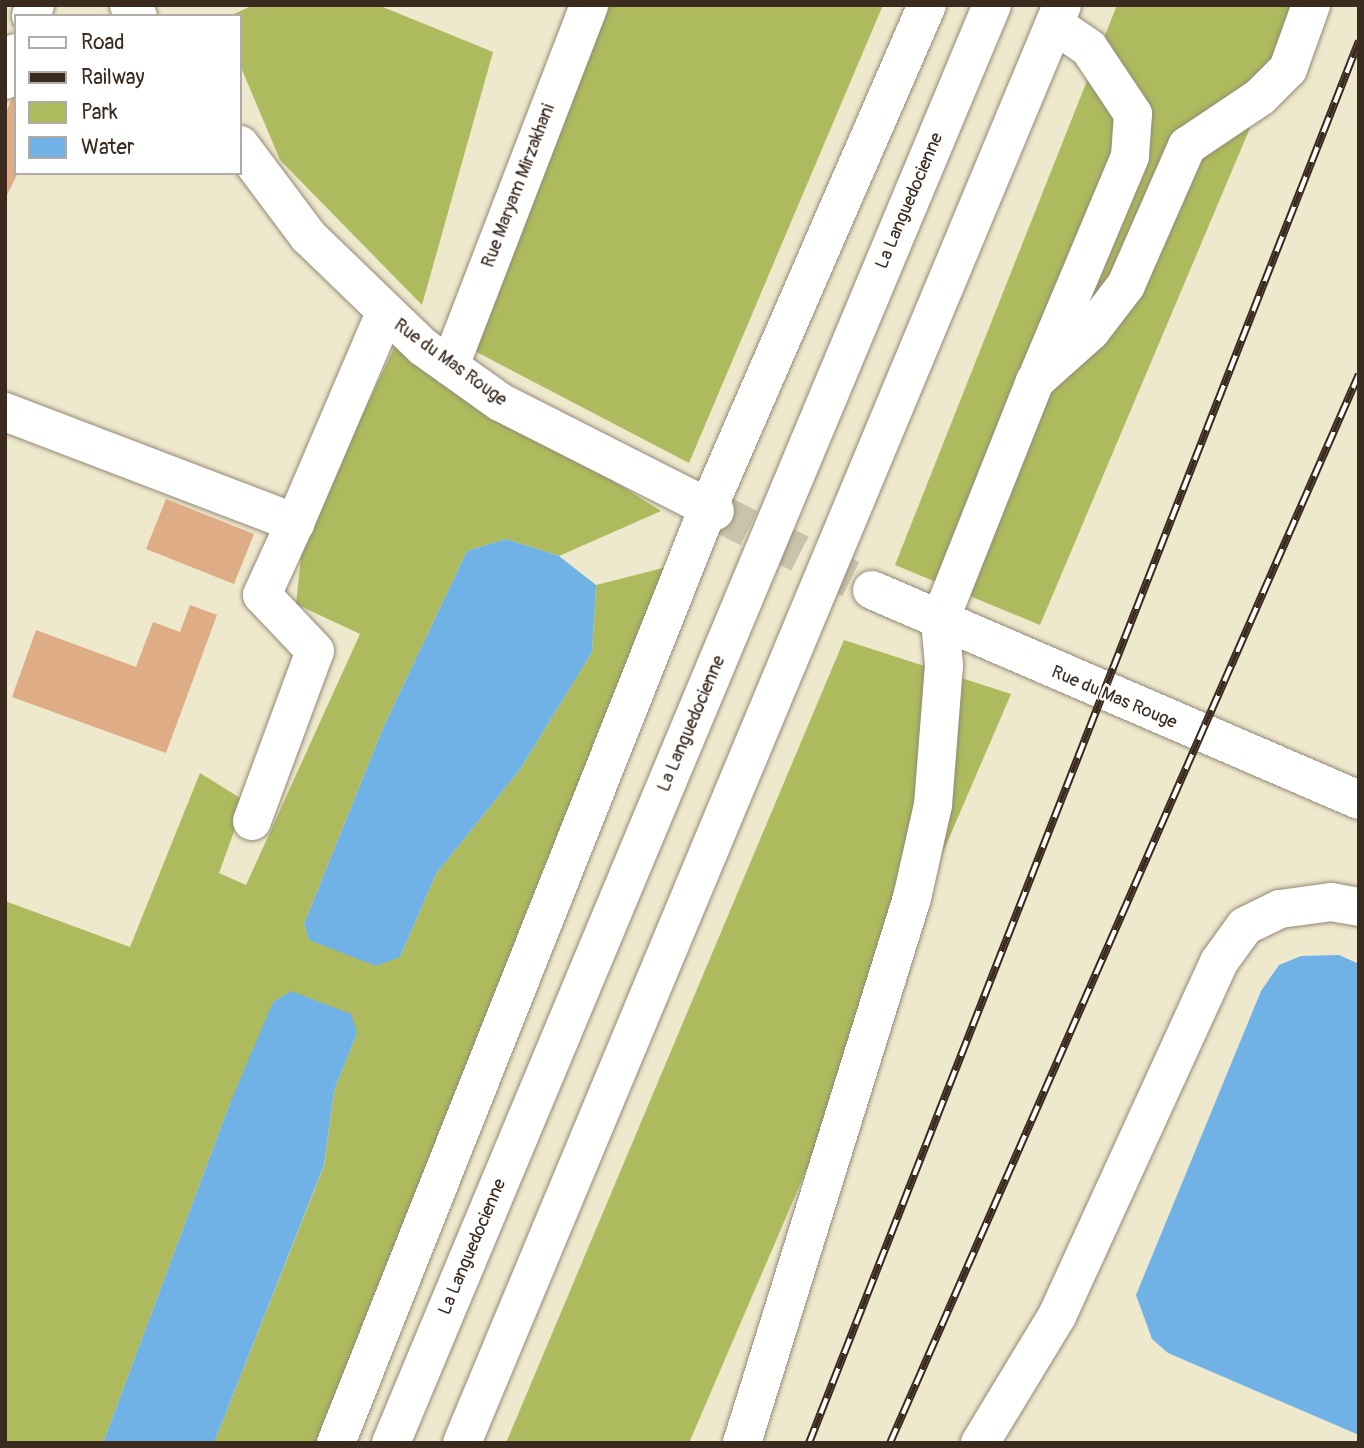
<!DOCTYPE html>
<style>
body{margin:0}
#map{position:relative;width:1364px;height:1448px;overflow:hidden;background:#eee8cd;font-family:Pangolin,sans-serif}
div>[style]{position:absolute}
.green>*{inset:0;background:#adbb5e}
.water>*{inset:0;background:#71b2e6}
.building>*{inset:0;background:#dead85}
.minor-tunnel>*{height:38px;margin-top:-19px;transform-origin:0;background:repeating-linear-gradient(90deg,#cac2aa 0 38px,transparent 0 57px)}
.roads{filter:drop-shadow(0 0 2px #948976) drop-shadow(0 0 2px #948976)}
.minor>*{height:38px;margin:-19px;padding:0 19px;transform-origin:19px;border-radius:19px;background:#fff}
.highway>*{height:38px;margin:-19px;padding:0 19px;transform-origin:19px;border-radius:19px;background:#fff}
.rail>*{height:8px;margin-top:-4px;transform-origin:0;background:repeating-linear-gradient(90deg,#fff 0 16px,#3b2a1e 0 32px);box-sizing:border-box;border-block:2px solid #3b2a1e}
span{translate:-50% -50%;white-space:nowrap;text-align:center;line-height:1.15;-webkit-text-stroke:5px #fff;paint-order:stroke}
.street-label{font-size:18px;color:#3b2a1e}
.frame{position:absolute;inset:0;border:7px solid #3b2a1e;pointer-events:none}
.legend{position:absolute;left:14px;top:14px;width:228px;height:161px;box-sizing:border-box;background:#fff;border:2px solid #b1aaa5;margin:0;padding:9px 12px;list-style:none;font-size:21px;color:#3b2a1e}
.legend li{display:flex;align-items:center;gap:14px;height:35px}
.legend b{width:35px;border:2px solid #b1aaa5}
</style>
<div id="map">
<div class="green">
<i style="clip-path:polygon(254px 5px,378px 5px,493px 52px,422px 305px,280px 160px,240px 65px,240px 16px,229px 16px)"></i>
<i style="clip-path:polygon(607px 5px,883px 5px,689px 463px,469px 348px)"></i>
<i style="clip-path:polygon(1117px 5px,1302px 5px,1040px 625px,895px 565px)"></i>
<i style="clip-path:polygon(396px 344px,661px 511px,559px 556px,506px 539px,467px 551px,383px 728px,304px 924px,309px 940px,400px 957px,436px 874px,521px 768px,592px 652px,596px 585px,667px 567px,323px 1443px,214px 1443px,324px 1166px,334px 1091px,357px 1033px,230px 1103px,103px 1443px,5px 1443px,5px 901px,130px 947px,200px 773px,245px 801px,219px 873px,246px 885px,360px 634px,296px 604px,303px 539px)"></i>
<i style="clip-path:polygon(844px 640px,1011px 694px,689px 1443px,506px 1443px)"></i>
</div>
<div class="water">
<i style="clip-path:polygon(506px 539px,559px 556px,596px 585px,592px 652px,521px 768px,436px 874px,400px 957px,376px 966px,309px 940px,304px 924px,383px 728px,467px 551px)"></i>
<i style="clip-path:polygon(1339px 955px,1359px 964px,1359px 1435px,1168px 1353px,1152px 1339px,1136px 1295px,1261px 991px,1279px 965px,1301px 956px)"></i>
<i style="clip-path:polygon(291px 991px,351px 1014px,357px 1033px,334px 1091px,324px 1165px,214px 1443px,103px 1443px,230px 1103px,273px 1002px)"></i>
</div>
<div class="building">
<i style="clip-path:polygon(16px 88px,18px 173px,5px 199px,5px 115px)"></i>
<i style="clip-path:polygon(166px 499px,254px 534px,234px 584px,146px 549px)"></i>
<i style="clip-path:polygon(190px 605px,217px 615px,166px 753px,12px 697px,36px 630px,136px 667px,153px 622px,180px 632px)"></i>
</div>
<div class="minor-tunnel">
<i style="left:715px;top:511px;width:176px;rotate:26.7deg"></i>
</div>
<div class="roads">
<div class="minor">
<i style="left:129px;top:5px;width:14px;rotate:51deg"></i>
<i style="left:31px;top:16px;width:12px;rotate:-70deg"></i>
<i style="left:5px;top:80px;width:29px;rotate:-68deg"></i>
<i style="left:240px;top:145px;width:114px;rotate:53.2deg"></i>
<i style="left:308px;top:236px;width:160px;rotate:44deg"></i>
<i style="left:423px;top:347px;width:95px;rotate:35.5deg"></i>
<i style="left:500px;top:402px;width:241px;rotate:26.9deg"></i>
<i style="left:450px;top:366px;width:387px;rotate:-68.9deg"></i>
<i style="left:1039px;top:373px;width:235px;rotate:-67.2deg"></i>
<i style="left:1130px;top:156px;width:42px;rotate:-85.9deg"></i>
<i style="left:1133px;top:114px;width:79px;rotate:-123.7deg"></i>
<i style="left:1089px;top:48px;width:42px;rotate:-145.6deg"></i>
<i style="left:5px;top:412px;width:311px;rotate:20.9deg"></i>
<i style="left:295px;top:523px;width:226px;rotate:-66.8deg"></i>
<i style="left:872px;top:590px;width:530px;rotate:23.33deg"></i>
<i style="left:252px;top:821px;width:181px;rotate:-69.7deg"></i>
<i style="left:315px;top:651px;width:77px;rotate:-133.4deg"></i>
<i style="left:262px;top:595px;width:79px;rotate:-65.4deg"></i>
<i style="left:336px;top:1443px;width:1006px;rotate:-68.3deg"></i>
<i style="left:708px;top:508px;width:549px;rotate:-66.47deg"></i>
<i style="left:742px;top:1443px;width:571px;rotate:-72.68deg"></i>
<i style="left:912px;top:898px;width:95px;rotate:-77.3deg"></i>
<i style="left:933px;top:805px;width:140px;rotate:-85.5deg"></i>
<i style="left:944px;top:665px;width:45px;rotate:-95.1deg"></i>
<i style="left:940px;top:620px;width:257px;rotate:-68.3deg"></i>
<i style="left:1035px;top:381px;width:75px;rotate:-41.8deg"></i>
<i style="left:1091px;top:331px;width:58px;rotate:-52.7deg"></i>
<i style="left:1126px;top:285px;width:152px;rotate:-66.3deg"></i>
<i style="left:1187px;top:146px;width:88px;rotate:-33.9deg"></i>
<i style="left:1260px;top:97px;width:40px;rotate:-45deg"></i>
<i style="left:1288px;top:69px;width:68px;rotate:-70.2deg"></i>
<i style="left:980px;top:1443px;width:149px;rotate:-58.8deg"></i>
<i style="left:1057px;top:1316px;width:389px;rotate:-65.4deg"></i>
<i style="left:1219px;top:962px;width:44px;rotate:-54.2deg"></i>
<i style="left:1245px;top:926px;width:39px;rotate:-26deg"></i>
<i style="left:1280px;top:909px;width:51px;rotate:-7.8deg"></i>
<i style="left:1331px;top:902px;width:28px;rotate:10deg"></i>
</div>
<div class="highway">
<i style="left:391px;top:1443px;width:1559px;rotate:-67.32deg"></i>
<i style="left:462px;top:1443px;width:1558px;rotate:-67.35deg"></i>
</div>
</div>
<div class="rail">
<i style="left:809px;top:1443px;width:1506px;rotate:-68.58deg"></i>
<i style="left:890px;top:1443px;width:1167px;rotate:-66.31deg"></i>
</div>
<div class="street-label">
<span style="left:519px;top:186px;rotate:-69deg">Rue Maryam Mirzakhani</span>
<span style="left:910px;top:201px;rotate:-67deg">La Languedocienne</span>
<span style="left:450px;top:363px;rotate:36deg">Rue du Mas Rouge</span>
<span style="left:1114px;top:698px;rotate:23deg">Rue du Mas Rouge</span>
<span style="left:692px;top:724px;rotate:-67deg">La Languedocienne</span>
<span style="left:473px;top:1247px;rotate:-67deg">La Languedocienne</span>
</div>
<div class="frame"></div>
<ul class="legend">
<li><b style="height:9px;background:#fff"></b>Road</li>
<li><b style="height:9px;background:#3b2a1e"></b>Railway</li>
<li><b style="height:19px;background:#adbb5e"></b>Park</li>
<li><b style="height:19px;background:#71b2e6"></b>Water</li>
</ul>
</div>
